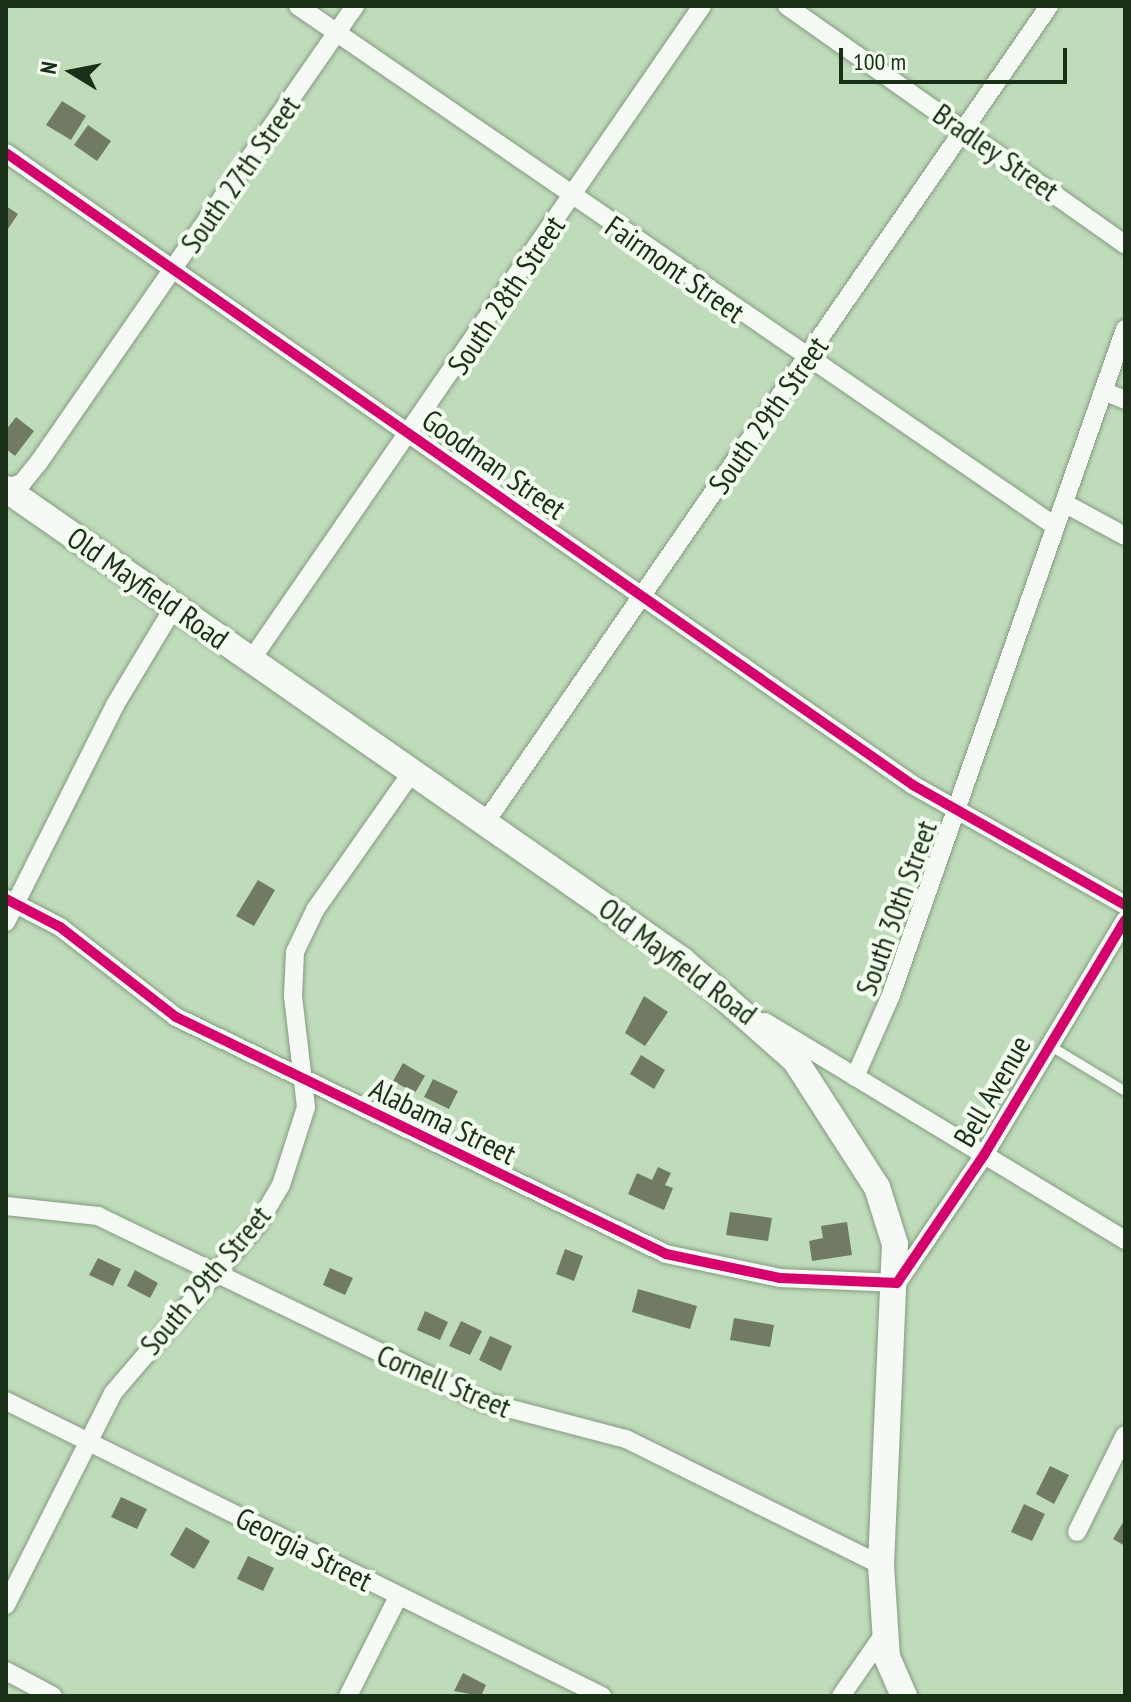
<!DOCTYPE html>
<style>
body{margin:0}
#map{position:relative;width:1131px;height:1702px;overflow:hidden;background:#bfdcba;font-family:"PT Sans Narrow",sans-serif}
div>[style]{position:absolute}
.building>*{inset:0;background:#717b64}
.roads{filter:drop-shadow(0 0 2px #849b81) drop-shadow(0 0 2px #849b81)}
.lane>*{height:9px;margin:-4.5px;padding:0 4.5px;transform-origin:4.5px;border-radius:4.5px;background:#f5faf5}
.street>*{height:18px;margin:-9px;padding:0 9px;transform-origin:9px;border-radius:9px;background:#f5faf5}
.secondary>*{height:26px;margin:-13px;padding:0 13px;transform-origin:13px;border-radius:13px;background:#f5faf5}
.cycleway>*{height:10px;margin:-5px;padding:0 5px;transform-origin:5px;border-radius:5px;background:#d6006c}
span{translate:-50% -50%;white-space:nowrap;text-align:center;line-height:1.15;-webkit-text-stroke:8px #f3fef1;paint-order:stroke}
.street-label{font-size:30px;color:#1a2f17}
.frame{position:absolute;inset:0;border:8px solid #1a2f17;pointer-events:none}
.north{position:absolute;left:32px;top:32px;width:80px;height:80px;-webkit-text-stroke:6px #f3fef1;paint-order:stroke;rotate:280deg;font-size:22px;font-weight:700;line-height:32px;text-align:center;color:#1a2f17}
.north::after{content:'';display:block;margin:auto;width:28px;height:36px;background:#1a2f17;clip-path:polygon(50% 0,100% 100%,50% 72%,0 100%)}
.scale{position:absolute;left:839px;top:48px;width:228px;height:36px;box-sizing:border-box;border:4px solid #1a2f17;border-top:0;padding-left:10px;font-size:24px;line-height:28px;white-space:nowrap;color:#1a2f17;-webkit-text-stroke:6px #f3fef1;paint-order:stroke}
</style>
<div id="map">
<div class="building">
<i style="clip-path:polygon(62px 101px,86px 116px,71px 140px,46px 125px)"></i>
<i style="clip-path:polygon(88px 125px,111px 141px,97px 161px,74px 145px)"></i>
<i style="clip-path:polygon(6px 206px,18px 214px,6px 232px)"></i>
<i style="clip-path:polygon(16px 417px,34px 431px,15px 456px,6px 449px,6px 430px)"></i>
<i style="clip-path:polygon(258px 880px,275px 890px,254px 926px,236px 916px)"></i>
<i style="clip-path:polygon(644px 996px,668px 1012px,645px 1046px,625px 1033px)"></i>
<i style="clip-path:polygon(641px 1055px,665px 1070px,654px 1089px,630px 1074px)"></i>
<i style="clip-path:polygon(403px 1063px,425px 1076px,415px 1093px,393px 1081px)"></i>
<i style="clip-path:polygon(433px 1079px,458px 1091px,449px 1109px,424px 1097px)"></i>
<i style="clip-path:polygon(658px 1167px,671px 1173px,665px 1185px,673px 1188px,664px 1210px,628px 1194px,637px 1173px,652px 1180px)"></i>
<i style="clip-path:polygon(730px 1212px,772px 1218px,768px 1241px,726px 1235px)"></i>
<i style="clip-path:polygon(847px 1222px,852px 1255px,812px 1261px,809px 1241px,823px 1238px,821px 1226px)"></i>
<i style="clip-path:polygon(565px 1249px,583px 1256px,574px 1281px,556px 1274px)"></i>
<i style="clip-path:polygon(98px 1258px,121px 1269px,113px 1286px,89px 1275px)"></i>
<i style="clip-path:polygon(330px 1268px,353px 1278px,345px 1295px,323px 1285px)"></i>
<i style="clip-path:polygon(135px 1270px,158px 1283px,150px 1298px,127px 1286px)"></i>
<i style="clip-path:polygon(638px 1289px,697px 1306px,690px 1329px,632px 1312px)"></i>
<i style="clip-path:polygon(425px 1311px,448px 1322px,440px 1340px,417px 1330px)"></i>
<i style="clip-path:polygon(734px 1318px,774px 1325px,770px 1347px,730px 1340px)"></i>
<i style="clip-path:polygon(461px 1321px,482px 1331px,470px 1355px,449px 1346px)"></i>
<i style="clip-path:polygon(490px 1336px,512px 1346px,501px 1371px,479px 1360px)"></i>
<i style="clip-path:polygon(1050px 1466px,1069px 1475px,1054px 1504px,1036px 1494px)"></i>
<i style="clip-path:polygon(121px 1497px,147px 1509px,137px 1529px,111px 1517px)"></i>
<i style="clip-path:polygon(1024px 1504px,1045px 1514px,1032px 1541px,1011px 1532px)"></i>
<i style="clip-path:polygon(1125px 1519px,1125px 1546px,1113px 1539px)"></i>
<i style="clip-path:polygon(186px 1527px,210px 1541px,194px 1569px,170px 1555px)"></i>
<i style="clip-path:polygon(248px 1556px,274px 1568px,263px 1591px,237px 1579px)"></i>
<i style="clip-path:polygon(463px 1673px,486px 1685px,481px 1696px,454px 1691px)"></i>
</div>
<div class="roads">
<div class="lane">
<i style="left:1049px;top:1045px;width:89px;rotate:31.2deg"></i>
</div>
<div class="street">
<i style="left:298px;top:6px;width:918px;rotate:34.49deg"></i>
<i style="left:787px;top:6px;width:413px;rotate:35.2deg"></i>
<i style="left:6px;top:153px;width:1105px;rotate:34.87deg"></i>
<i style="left:913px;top:785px;width:244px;rotate:29.5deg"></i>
<i style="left:1103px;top:391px;width:24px;rotate:22deg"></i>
<i style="left:6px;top:488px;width:17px;rotate:-17deg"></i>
<i style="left:22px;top:483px;width:27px;rotate:-51deg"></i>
<i style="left:39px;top:462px;width:555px;rotate:-55.28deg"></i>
<i style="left:1064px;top:503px;width:69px;rotate:28.4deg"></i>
<i style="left:251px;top:660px;width:794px;rotate:-55.41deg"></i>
<i style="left:485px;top:823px;width:993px;rotate:-55.38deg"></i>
<i style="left:6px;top:899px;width:61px;rotate:27.4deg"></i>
<i style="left:60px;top:927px;width:147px;rotate:37.8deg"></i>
<i style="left:176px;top:1017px;width:544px;rotate:25.81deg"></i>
<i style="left:666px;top:1254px;width:116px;rotate:11.9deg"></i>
<i style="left:780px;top:1278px;width:117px;rotate:2.4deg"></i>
<i style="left:897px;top:1283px;width:155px;rotate:-55.8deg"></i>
<i style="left:984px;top:1155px;width:274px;rotate:-59deg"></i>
<i style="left:6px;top:922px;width:243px;rotate:-63.3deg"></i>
<i style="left:115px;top:705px;width:114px;rotate:-59deg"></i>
<i style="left:765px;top:1022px;width:421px;rotate:31.2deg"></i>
<i style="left:855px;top:1077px;width:90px;rotate:-66.3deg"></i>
<i style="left:891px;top:995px;width:706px;rotate:-70.64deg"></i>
<i style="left:6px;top:1206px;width:93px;rotate:6.2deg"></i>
<i style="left:98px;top:1216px;width:425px;rotate:25.8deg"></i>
<i style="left:481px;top:1401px;width:150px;rotate:14.7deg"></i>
<i style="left:626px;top:1439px;width:284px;rotate:26.3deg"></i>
<i style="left:6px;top:1401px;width:665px;rotate:26.33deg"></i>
<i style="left:1077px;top:1532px;width:108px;rotate:-63.7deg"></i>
<i style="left:6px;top:1605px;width:237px;rotate:-63.2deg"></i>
<i style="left:113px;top:1393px;width:223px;rotate:-49.4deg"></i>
<i style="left:258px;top:1224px;width:45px;rotate:-59.5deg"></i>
<i style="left:281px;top:1185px;width:82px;rotate:-72.2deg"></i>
<i style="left:306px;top:1107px;width:112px;rotate:-96.7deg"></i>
<i style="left:293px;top:996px;width:44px;rotate:-87.4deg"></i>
<i style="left:295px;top:952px;width:47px;rotate:-64.5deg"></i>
<i style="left:315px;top:910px;width:169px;rotate:-54.9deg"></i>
<i style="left:6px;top:1671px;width:53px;rotate:28deg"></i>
<i style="left:348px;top:1696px;width:111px;rotate:-63.2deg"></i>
<i style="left:841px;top:1696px;width:75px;rotate:-55.3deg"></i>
</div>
<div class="secondary">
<i style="left:6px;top:489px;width:824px;rotate:34.87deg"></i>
<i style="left:682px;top:960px;width:151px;rotate:41.5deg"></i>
<i style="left:795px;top:1060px;width:151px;rotate:57.2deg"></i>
<i style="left:877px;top:1187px;width:60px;rotate:72.5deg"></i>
<i style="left:895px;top:1244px;width:321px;rotate:92.5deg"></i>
<i style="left:881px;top:1565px;width:92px;rotate:86.3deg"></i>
<i style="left:887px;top:1657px;width:43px;rotate:66.4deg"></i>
</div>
</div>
<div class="cycleway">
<i style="left:6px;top:153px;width:1105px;rotate:34.87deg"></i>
<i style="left:913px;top:785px;width:244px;rotate:29.5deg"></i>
<i style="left:6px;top:899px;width:61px;rotate:27.4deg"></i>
<i style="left:60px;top:927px;width:147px;rotate:37.8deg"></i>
<i style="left:176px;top:1017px;width:544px;rotate:25.81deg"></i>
<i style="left:666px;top:1254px;width:116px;rotate:11.9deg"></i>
<i style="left:780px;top:1278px;width:117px;rotate:2.4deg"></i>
<i style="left:897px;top:1283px;width:155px;rotate:-55.8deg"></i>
<i style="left:984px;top:1155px;width:274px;rotate:-59deg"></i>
</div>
<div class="street-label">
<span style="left:996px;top:152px;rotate:35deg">Bradley Street</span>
<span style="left:240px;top:174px;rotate:-55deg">South 27th Street</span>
<span style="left:675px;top:269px;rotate:35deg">Fairmont Street</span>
<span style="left:506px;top:295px;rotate:-56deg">South 28th Street</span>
<span style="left:768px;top:415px;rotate:-55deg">South 29th Street</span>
<span style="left:494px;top:464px;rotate:35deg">Goodman Street</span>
<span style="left:148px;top:588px;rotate:35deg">Old Mayfield Road</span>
<span style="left:896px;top:908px;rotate:-70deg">South 30th Street</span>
<span style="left:678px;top:961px;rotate:37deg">Old Mayfield Road</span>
<span style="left:992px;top:1091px;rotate:-60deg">Bell Avenue</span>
<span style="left:443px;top:1121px;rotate:26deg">Alabama Street</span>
<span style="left:205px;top:1280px;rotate:-50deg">South 29th Street</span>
<span style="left:444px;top:1381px;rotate:23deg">Cornell Street</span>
<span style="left:304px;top:1549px;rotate:27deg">Georgia Street</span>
</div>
<div class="frame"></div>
<div class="north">N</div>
<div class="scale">100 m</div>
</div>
